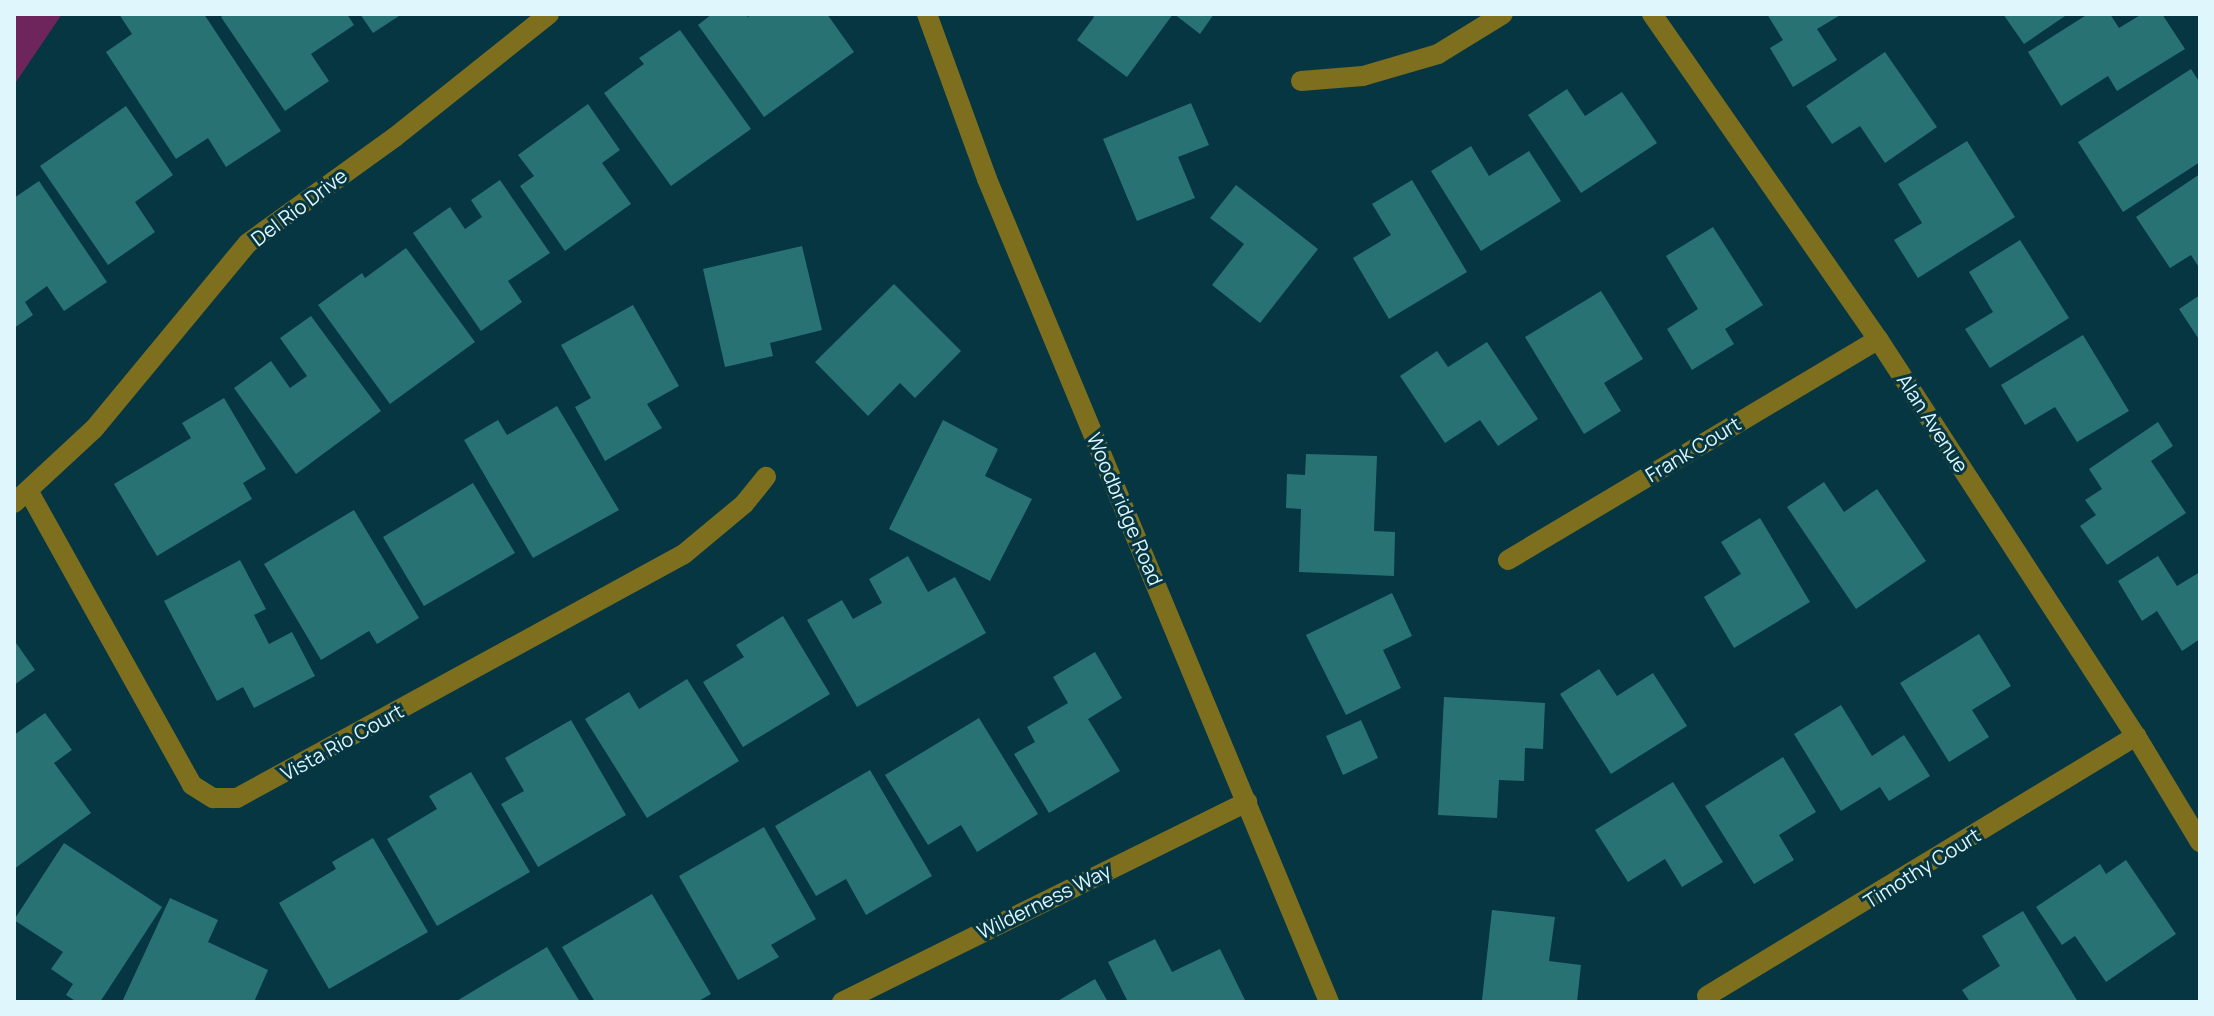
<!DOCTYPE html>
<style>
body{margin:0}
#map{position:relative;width:2214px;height:1016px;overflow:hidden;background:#053642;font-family:Manrope,sans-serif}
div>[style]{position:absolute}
.green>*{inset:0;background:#6d255c}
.building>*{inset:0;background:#297274}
.minor>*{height:20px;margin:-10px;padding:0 10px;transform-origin:10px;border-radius:10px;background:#7d6f1e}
span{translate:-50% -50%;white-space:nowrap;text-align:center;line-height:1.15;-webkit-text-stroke:6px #053642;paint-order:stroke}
.street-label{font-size:20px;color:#dff6fd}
.frame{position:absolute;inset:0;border:16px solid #dff6fd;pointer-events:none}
</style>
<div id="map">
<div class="green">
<i style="clip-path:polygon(14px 14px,62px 14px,14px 85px)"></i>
</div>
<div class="building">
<i style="clip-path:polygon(119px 14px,204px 14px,281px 131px,226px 167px,208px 138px,176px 159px,106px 52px,132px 34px)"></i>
<i style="clip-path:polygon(226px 14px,347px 14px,354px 25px,311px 54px,329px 81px,285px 111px,221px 17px)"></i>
<i style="clip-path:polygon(360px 14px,402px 14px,373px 33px)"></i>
<i style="clip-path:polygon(712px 14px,745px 14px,748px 17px,752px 14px,827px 14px,854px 52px,764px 117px,698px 25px)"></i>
<i style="clip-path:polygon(1091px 14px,1173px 14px,1127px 77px,1077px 40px,1094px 17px)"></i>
<i style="clip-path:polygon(1174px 14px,1214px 14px,1200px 34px)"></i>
<i style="clip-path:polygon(1767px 14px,1842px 14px,1817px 29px,1837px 60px,1793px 87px,1770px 48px,1783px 40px)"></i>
<i style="clip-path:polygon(2003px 14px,2068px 14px,2024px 44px)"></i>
<i style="clip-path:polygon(2088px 14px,2110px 14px,2119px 28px,2142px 14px,2162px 14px,2185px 49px,2117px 91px,2108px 76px,2061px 106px,2028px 52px)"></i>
<i style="clip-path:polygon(680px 30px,751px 129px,671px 186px,604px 93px,644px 64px,639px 58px)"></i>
<i style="clip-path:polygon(1885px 52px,1937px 127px,1885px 163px,1860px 126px,1832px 144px,1806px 106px)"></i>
<i style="clip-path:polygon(2191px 69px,2200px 83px,2200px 162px,2123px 212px,2078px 142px)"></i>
<i style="clip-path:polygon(1567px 89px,1585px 116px,1622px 92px,1657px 143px,1581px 193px,1528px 115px)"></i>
<i style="clip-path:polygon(1191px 103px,1209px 145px,1178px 157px,1195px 198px,1137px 221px,1103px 139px)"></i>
<i style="clip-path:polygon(588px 104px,620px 150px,602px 163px,631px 204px,565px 251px,520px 186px,534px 176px,518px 155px)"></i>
<i style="clip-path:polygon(126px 106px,173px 175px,135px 202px,155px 232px,108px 265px,40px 166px)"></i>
<i style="clip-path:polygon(1967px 141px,2015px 217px,1918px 278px,1894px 240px,1922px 223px,1898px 184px)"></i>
<i style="clip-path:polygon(1471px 146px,1489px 176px,1529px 151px,1561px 201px,1481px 251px,1431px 171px)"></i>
<i style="clip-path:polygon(2200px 174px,2200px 269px,2191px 255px,2170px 268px,2136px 217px)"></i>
<i style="clip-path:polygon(500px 180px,550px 253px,508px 281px,522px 302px,481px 331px,413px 233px,450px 207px,465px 229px,482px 217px,471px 200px)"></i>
<i style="clip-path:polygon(1412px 180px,1467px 272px,1389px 319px,1353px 258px,1391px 235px,1372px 204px)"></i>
<i style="clip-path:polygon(39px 181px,107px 282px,64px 311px,47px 286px,25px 302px,33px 315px,14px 328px,14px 198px)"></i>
<i style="clip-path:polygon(1236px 185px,1318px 249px,1260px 323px,1212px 285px,1244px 244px,1210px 218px)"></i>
<i style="clip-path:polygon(1713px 227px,1763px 305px,1725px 329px,1734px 344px,1692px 370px,1667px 329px,1698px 309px,1666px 256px)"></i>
<i style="clip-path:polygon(2020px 240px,2069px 318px,1990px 368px,1965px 329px,1993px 312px,1969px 272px)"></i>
<i style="clip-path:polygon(802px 246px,822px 330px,770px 343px,773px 356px,725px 367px,703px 269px)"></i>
<i style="clip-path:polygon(406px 248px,475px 342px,390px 404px,318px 305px,362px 273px,365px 278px)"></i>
<i style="clip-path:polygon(894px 284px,961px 351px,915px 398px,900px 383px,868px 416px,815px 362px)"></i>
<i style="clip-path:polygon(1601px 291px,1643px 359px,1604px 383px,1621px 411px,1584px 434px,1525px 337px)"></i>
<i style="clip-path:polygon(2200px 295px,2200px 341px,2179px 309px)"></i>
<i style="clip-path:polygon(633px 305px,679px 386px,647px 404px,662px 428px,605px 461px,575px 407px,591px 398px,561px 345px)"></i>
<i style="clip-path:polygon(311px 316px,381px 411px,296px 474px,234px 388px,271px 361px,290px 388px,307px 376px,280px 338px)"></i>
<i style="clip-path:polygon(2083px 335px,2129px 411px,2077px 442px,2055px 407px,2025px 425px,2001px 385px)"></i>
<i style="clip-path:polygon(1487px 342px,1538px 419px,1498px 446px,1480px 420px,1445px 443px,1400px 376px,1437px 351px,1448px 367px)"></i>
<i style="clip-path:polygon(224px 398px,266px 469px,243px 483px,252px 499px,157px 556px,114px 484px,191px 438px,182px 423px)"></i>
<i style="clip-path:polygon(557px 406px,619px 510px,533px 558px,464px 440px,498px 420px,507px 435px)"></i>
<i style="clip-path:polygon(943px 420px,998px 449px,985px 476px,1032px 499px,990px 581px,889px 529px)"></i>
<i style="clip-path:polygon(2158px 422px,2173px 446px,2151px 461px,2186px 513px,2107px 565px,2080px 526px,2096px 515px,2085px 500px,2102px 489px,2089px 469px)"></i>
<i style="clip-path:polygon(1306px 454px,1377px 456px,1374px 531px,1395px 532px,1394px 576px,1299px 572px,1301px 509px,1286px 508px,1287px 474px,1305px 475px)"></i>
<i style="clip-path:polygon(1824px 482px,1844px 512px,1877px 489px,1926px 561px,1856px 609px,1787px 507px)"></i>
<i style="clip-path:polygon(473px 483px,515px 553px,424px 606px,383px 537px)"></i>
<i style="clip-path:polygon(354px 510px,419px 618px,377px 644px,369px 631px,321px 660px,264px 564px)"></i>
<i style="clip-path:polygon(1760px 518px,1810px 602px,1734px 648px,1704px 597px,1741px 574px,1721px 542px)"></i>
<i style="clip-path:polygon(908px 556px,928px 592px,955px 577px,986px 633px,857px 707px,807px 620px,842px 600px,853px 619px,882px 603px,869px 579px)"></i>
<i style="clip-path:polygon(2158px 556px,2177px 586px,2200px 572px,2200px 639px,2182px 651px,2157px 611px,2142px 621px,2118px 581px)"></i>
<i style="clip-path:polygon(240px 560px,266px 609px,254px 615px,269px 644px,292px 632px,315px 676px,254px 708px,243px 687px,217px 701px,164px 601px)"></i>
<i style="clip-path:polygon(1392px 593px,1412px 636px,1383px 650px,1401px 688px,1346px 715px,1306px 635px)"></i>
<i style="clip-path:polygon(783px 616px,830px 694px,743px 747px,703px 682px,744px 657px,736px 645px)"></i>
<i style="clip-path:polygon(1979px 634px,2011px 686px,1972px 710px,1989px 737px,1949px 762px,1900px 683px)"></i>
<i style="clip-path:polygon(14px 640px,35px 670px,14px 685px)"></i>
<i style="clip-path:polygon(1095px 652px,1122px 698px,1088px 719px,1120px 771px,1049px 813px,1014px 754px,1035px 742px,1027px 727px,1068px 703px,1053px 677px)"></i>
<i style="clip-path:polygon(1599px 669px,1617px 696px,1653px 673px,1687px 726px,1611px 774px,1560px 694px)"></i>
<i style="clip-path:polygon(687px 679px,739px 761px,647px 818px,585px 719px,629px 692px,639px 709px)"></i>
<i style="clip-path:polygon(1444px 697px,1545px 703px,1543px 749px,1525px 748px,1524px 781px,1499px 780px,1497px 818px,1438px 815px)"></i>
<i style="clip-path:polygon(1841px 705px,1872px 756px,1904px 735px,1930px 776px,1889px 801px,1880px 787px,1841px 811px,1794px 734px)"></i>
<i style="clip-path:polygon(45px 713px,72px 750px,54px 763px,91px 813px,14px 869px,14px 735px)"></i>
<i style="clip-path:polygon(979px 718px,1038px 814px,977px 852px,961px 825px,928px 845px,885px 775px)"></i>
<i style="clip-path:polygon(571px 720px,626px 815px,538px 867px,501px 804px,524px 791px,505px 758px)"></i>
<i style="clip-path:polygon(1361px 720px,1378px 758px,1343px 775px,1326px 736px)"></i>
<i style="clip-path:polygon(1783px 757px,1816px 812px,1779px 835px,1794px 860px,1754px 884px,1705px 806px)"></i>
<i style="clip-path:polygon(870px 770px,932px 876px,866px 915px,846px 879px,816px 896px,775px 826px)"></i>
<i style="clip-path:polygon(471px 772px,530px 872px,437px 926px,387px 839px,437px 809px,429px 796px)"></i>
<i style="clip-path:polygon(1673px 782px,1723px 862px,1682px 887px,1665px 859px,1628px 882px,1595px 830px)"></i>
<i style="clip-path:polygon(764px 827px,816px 919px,771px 945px,779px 957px,738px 980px,679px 876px)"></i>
<i style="clip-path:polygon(373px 838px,428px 932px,329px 989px,279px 903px,336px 869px,332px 862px)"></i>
<i style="clip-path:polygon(64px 843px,162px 907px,100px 1002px,77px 1002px,66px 995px,73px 984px,51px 969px,63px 952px,14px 920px)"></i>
<i style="clip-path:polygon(2126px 860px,2176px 934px,2106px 982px,2075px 936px,2062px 945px,2036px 907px,2100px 864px,2106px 874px)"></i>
<i style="clip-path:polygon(652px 894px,711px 994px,697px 1002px,595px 1002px,562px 947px)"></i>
<i style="clip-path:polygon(170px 898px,218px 920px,208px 942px,268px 970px,254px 1002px,122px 1002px)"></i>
<i style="clip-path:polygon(1492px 910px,1555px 917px,1549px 961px,1581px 965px,1577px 1002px,1482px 1000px)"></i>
<i style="clip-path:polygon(2023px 911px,2078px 1002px,1970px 1002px,1962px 990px,2000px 966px,1982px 936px)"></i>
<i style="clip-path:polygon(1155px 939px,1172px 972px,1220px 949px,1246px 1002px,1128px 1002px,1108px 962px)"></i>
<i style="clip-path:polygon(547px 947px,580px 1002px,455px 1002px)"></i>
<i style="clip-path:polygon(1095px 979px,1108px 1002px,1056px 1002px)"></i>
</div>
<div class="minor">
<i style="left:927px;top:14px;width:176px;rotate:70deg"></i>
<i style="left:987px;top:179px;width:891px;rotate:67.43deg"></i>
<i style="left:1652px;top:14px;width:396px;rotate:55.2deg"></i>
<i style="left:1878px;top:339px;width:473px;rotate:57deg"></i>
<i style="left:2136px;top:736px;width:124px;rotate:58.9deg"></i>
<i style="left:1301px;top:81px;width:62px;rotate:-4.6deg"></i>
<i style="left:1363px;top:76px;width:78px;rotate:-16.3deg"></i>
<i style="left:1438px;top:54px;width:76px;rotate:-31.6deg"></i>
<i style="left:29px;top:492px;width:335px;rotate:60.9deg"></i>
<i style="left:192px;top:785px;width:25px;rotate:32deg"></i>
<i style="left:213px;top:798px;width:24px"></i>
<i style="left:237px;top:798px;width:509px;rotate:-28.63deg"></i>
<i style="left:684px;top:554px;width:78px;rotate:-39.8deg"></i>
<i style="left:744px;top:504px;width:35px;rotate:-51deg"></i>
<i style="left:14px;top:503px;width:109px;rotate:-42.8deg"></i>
<i style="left:94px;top:429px;width:241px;rotate:-50.4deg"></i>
<i style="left:248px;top:243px;width:181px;rotate:-35.8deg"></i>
<i style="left:395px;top:137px;width:197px;rotate:-38.6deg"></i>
<i style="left:1508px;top:560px;width:431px;rotate:-30.8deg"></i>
<i style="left:1707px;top:996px;width:502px;rotate:-31.22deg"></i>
<i style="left:842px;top:1002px;width:452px;rotate:-26.3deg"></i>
</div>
<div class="street-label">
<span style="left:299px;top:207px;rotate:-37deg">Del Rio Drive</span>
<span style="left:1933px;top:423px;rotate:57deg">Alan Avenue</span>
<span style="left:1693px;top:449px;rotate:-31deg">Frank Court</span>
<span style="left:1125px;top:509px;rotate:67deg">Woodbridge Road</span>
<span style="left:342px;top:742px;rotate:-29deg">Vista Rio Court</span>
<span style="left:1922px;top:868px;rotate:-32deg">Timothy Court</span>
<span style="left:1044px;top:901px;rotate:-26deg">Wilderness Way</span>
</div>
<div class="frame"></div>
</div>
